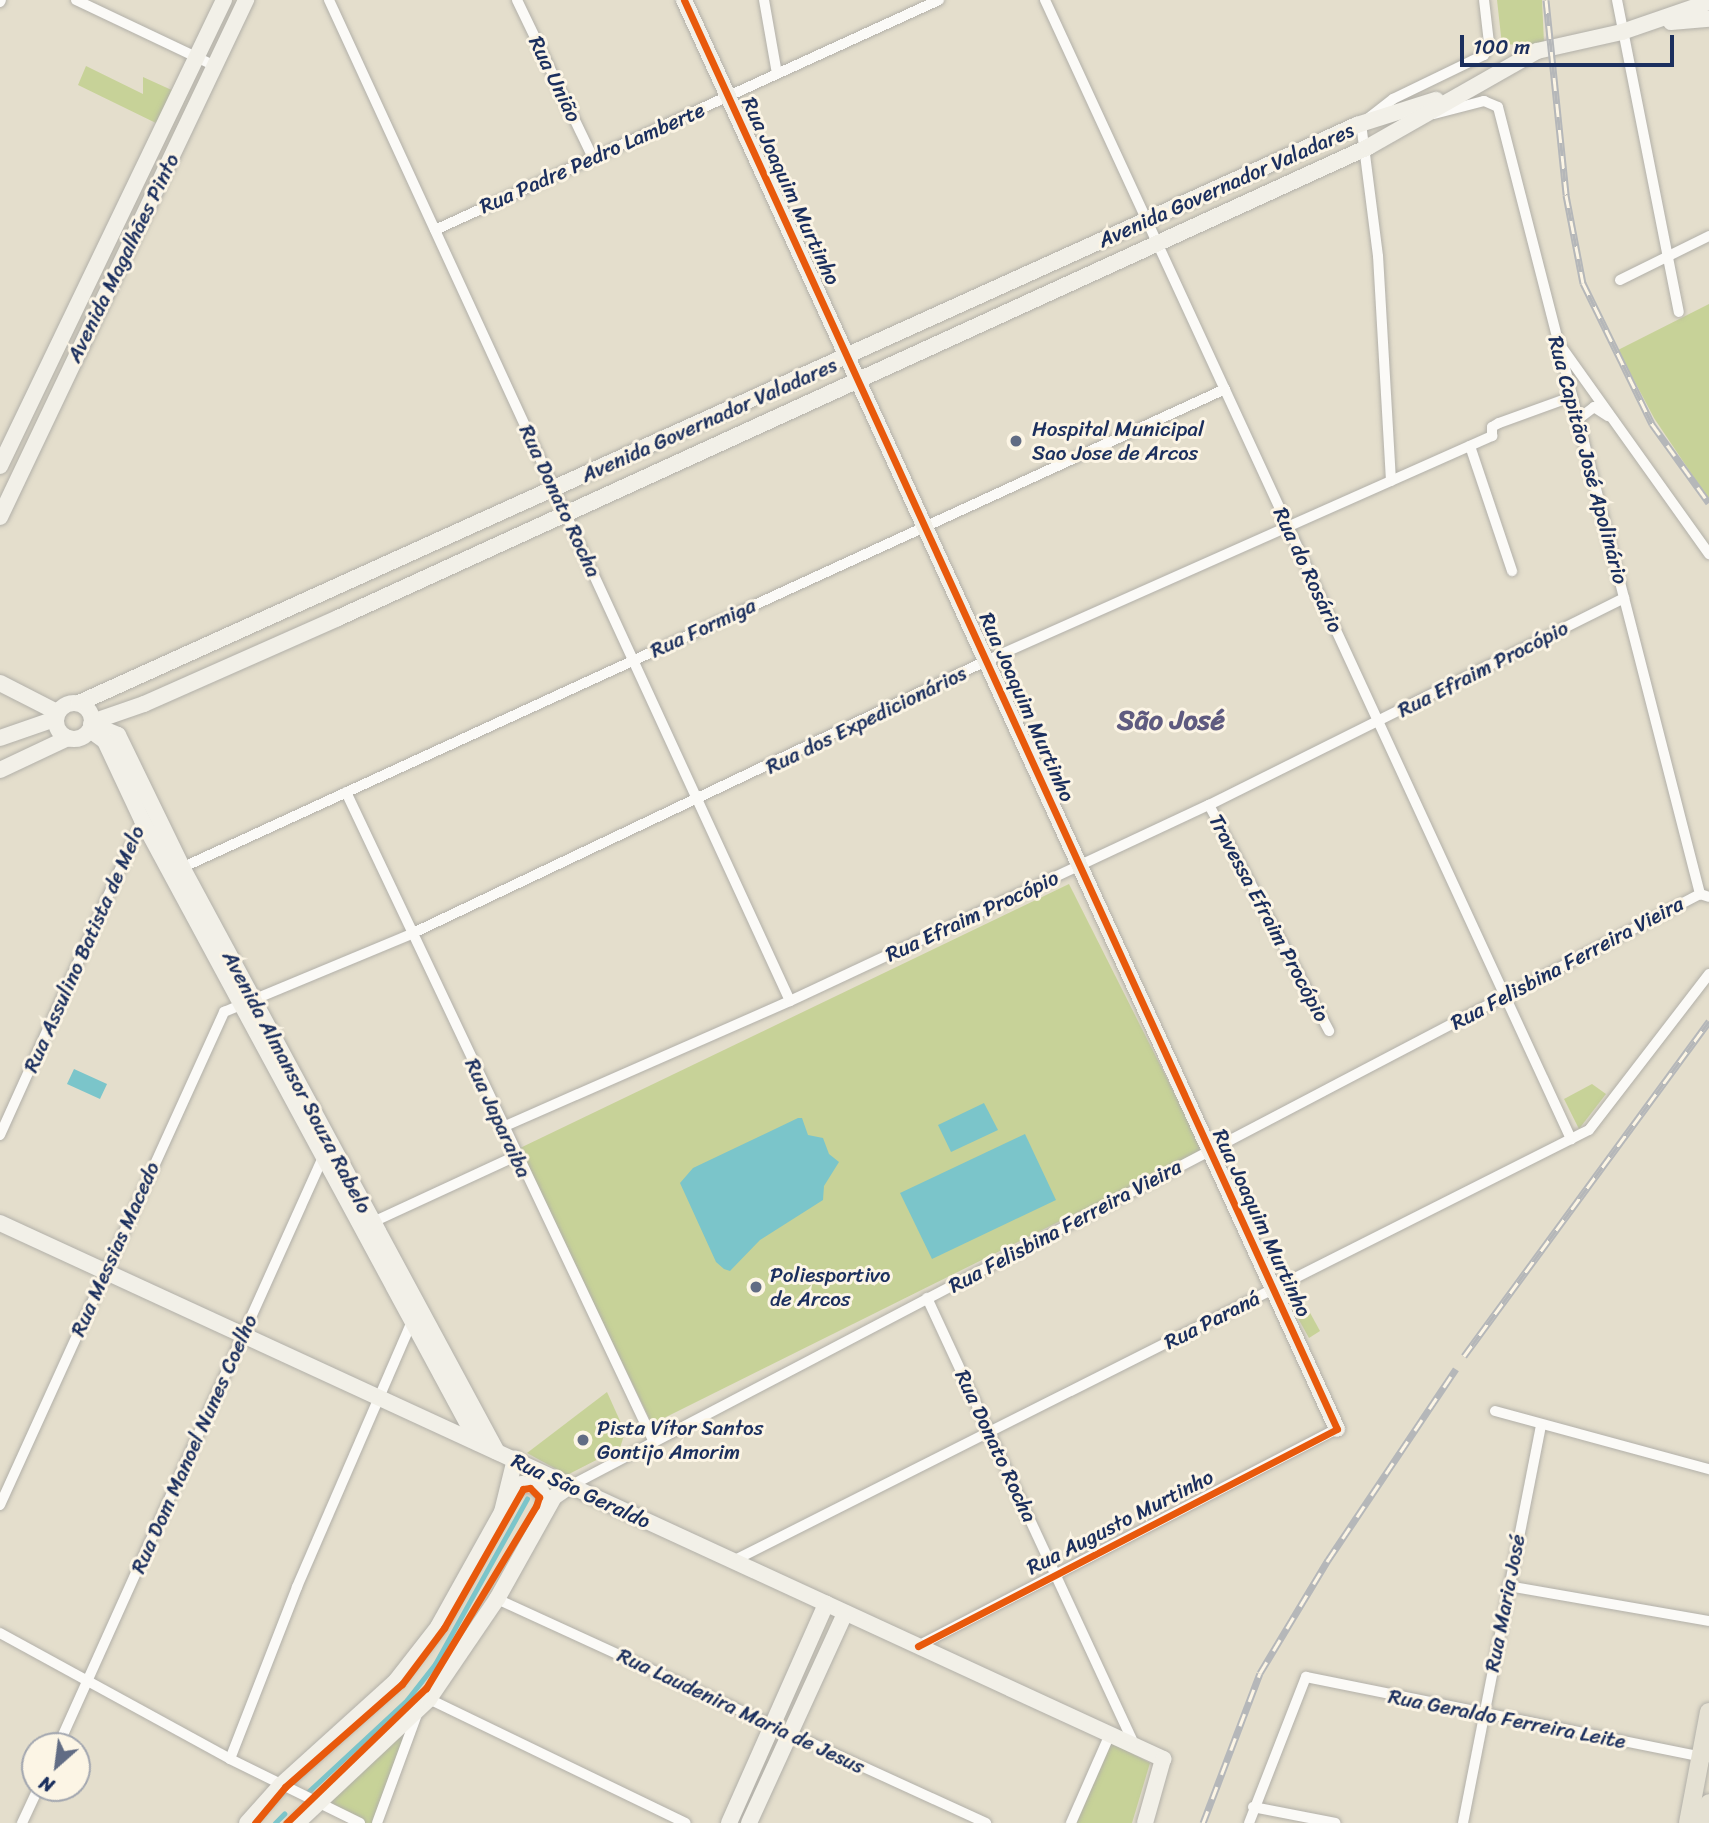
<!DOCTYPE html>
<meta charset="utf-8">
<style>
body{margin:0}
#map{position:relative;width:1709px;height:1823px;overflow:hidden;background:#e4decc;font-family:Sriracha,sans-serif}
div>[style]{position:absolute}
.green>*{inset:0;background:#c7d298}
.water>*{inset:0;background:#7bc5ca}
.stream>*{height:4.5px;margin:-2.25px;padding:0 2.25px;transform-origin:2.25px;border-radius:2.25px;background:#7bc5ca}
.roads{filter:drop-shadow(0 0 2px #b2b0a9) drop-shadow(0 0 2px #b2b0a9)}
.street>*{height:10px;margin:-5px;padding:0 5px;transform-origin:5px;border-radius:5px;background:#fbfaf7}
.secondary>*{height:16px;margin:-8px;padding:0 8px;transform-origin:8px;border-radius:8px;background:#f2f0e8}
.secondary>.ring{margin:-8px;padding:0;box-sizing:content-box;background:none;border:16px solid #f2f0e8;border-radius:50%}
.primary>*{height:18px;margin:-9px;padding:0 9px;transform-origin:9px;border-radius:9px;background:#e5e1d3}
.rail>*{height:7px;margin-top:-3.5px;transform-origin:0;background:repeating-linear-gradient(90deg,#fcf5e5 0 13px,#b5b7b9 0 26px);box-sizing:border-box;border-block:2px solid #b5b7b9}
.cycleway>*{height:7px;margin:-3.5px;padding:0 3.5px;transform-origin:3.5px;border-radius:3.5px;background:#e8590c}
.dots>*{width:19px;height:19px;translate:-50% -50%;box-sizing:border-box;border:4px solid #fcf5e5;border-radius:50%}
span{translate:-50% -50%;white-space:nowrap;text-align:center;line-height:1.15;-webkit-text-stroke:6px #fcf5e5;paint-order:stroke}
.street-label{font-size:21px;color:#1b2f5e}
.poi-label{font-size:21px;color:#1b2f5e}
.left{translate:0 -50%;text-align:left}
.district-label{font-size:28px;color:#5f5b80;font-weight:700}
.north{position:absolute;left:21px;top:1732px;width:70px;height:70px;box-sizing:border-box;background:#fcf5e5;border:2px solid #a2a6af;border-radius:50%;rotate:208deg;font-size:19px;font-weight:700;line-height:28px;text-align:center;color:#1b2f5e}
.north::after{content:'';display:block;margin:auto;width:24px;height:32px;background:#616c84;clip-path:polygon(50% 0,100% 100%,50% 72%,0 100%)}
.scale{position:absolute;left:1460px;top:35px;width:214px;height:32px;box-sizing:border-box;border:4px solid #1b2f5e;border-top:0;padding-left:9px;font-size:21px;line-height:24px;white-space:nowrap;color:#1b2f5e;-webkit-text-stroke:5px #fcf5e5;paint-order:stroke}
</style>
<div id="map">
<div class="green">
<i style="clip-path:polygon(1497px 0,1542px 0,1544px 43px,1502px 45px)"></i>
<i style="clip-path:polygon(86px 66px,143px 94px,143px 77px,176px 92px,160px 125px,78px 85px)"></i>
<i style="clip-path:polygon(1709px 304px,1709px 500px,1654px 418px,1618px 350px)"></i>
<i style="clip-path:polygon(1069px 884px,1203px 1150px,652px 1424px,518px 1149px)"></i>
<i style="clip-path:polygon(1592px 1084px,1606px 1094px,1579px 1129px,1564px 1099px)"></i>
<i style="clip-path:polygon(1297px 1289px,1320px 1331px,1309px 1338px,1285px 1295px)"></i>
<i style="clip-path:polygon(607px 1392px,625px 1432px,620px 1448px,567px 1475px,527px 1453px)"></i>
<i style="clip-path:polygon(420px 1707px,377px 1823px,360px 1823px,316px 1801px)"></i>
<i style="clip-path:polygon(1110px 1742px,1150px 1763px,1132px 1823px,1075px 1823px)"></i>
</div>
<div class="water">
<i style="clip-path:polygon(74px 1069px,107px 1084px,100px 1099px,67px 1084px)"></i>
<i style="clip-path:polygon(984px 1103px,998px 1130px,951px 1152px,938px 1125px)"></i>
<i style="clip-path:polygon(798px 1118px,802px 1118px,808px 1135px,823px 1138px,829px 1154px,839px 1162px,824px 1186px,823px 1200px,760px 1240px,730px 1271px,724px 1269px,716px 1262px,680px 1183px,693px 1168px)"></i>
<i style="clip-path:polygon(1025px 1134px,1056px 1200px,932px 1259px,900px 1193px)"></i>
</div>
<div class="stream">
<i style="left:307px;top:1793px;width:137px;rotate:-42.9deg"></i>
<i style="left:407px;top:1700px;width:46px;rotate:-52.1deg"></i>
<i style="left:435px;top:1664px;width:189px;rotate:-60.9deg"></i>
<i style="left:275px;top:1823px;width:13px;rotate:-45deg"></i>
</div>
<div class="roads">
<div class="street">
<i style="left:76px;top:0;width:154px;rotate:25.4deg"></i>
<i style="left:329px;top:0;width:1102px;rotate:65.27deg"></i>
<i style="left:517px;top:0;width:175px;rotate:64.3deg"></i>
<i style="left:764px;top:0;width:75px;rotate:80deg"></i>
<i style="left:1045px;top:0;width:1255px;rotate:65.21deg"></i>
<i style="left:1617px;top:0;width:318px;rotate:78.8deg"></i>
<i style="left:0;top:2px;width:2px;rotate:-63deg"></i>
<i style="left:1434px;top:114px;width:52px;rotate:-14.6deg"></i>
<i style="left:1484px;top:101px;width:15px;rotate:23deg"></i>
<i style="left:1498px;top:107px;width:813px;rotate:75.6deg"></i>
<i style="left:435px;top:230px;width:554px;rotate:-24.53deg"></i>
<i style="left:1620px;top:280px;width:99px;rotate:-26.3deg"></i>
<i style="left:1560px;top:345px;width:257px;rotate:54.5deg"></i>
<i style="left:1577px;top:420px;width:21px;rotate:-37deg"></i>
<i style="left:1594px;top:407px;width:17px;rotate:33deg"></i>
<i style="left:1470px;top:446px;width:132px;rotate:71.4deg"></i>
<i style="left:1391px;top:481px;width:225px;rotate:-93.3deg"></i>
<i style="left:1378px;top:256px;width:133px;rotate:-97.3deg"></i>
<i style="left:1361px;top:124px;width:41px;rotate:-38deg"></i>
<i style="left:1393px;top:99px;width:101px;rotate:-25.8deg"></i>
<i style="left:1484px;top:55px;width:13px;rotate:-67deg"></i>
<i style="left:1489px;top:43px;width:43px;rotate:-96.6deg"></i>
<i style="left:346px;top:792px;width:719px;rotate:64.65deg"></i>
<i style="left:1209px;top:805px;width:256px;rotate:62deg"></i>
<i style="left:177px;top:870px;width:1153px;rotate:-24.65deg"></i>
<i style="left:503px;top:1127px;width:313px;rotate:-23.7deg"></i>
<i style="left:790px;top:1001px;width:463px;rotate:-25.1deg"></i>
<i style="left:1209px;top:805px;width:464px;rotate:-26.5deg"></i>
<i style="left:0;top:1135px;width:347px;rotate:-65.7deg"></i>
<i style="left:373px;top:1222px;width:157px;rotate:-24.8deg"></i>
<i style="left:927px;top:1298px;width:494px;rotate:65.1deg"></i>
<i style="left:1495px;top:1411px;width:222px;rotate:15.2deg"></i>
<i style="left:570px;top:1486px;width:1276px;rotate:-27.65deg"></i>
<i style="left:1700px;top:894px;width:9px;rotate:18deg"></i>
<i style="left:0;top:1505px;width:542px;rotate:-65.56deg"></i>
<i style="left:224px;top:1012px;width:203px;rotate:-22.6deg"></i>
<i style="left:411px;top:934px;width:639px;rotate:-25.4deg"></i>
<i style="left:988px;top:660px;width:552px;rotate:-23.96deg"></i>
<i style="left:1492px;top:436px;width:9px;rotate:-90deg"></i>
<i style="left:1492px;top:427px;width:8px;rotate:-30deg"></i>
<i style="left:1499px;top:423px;width:77px;rotate:-19.9deg"></i>
<i style="left:733px;top:1561px;width:958px;rotate:-26.73deg"></i>
<i style="left:1589px;top:1130px;width:197px;rotate:-52.4deg"></i>
<i style="left:1508px;top:1586px;width:204px;rotate:9.9deg"></i>
<i style="left:497px;top:1599px;width:538px;rotate:24.61deg"></i>
<i style="left:0;top:1633px;width:262px;rotate:28.7deg"></i>
<i style="left:230px;top:1759px;width:145px;rotate:26.2deg"></i>
<i style="left:918px;top:1646px;width:472px;rotate:-27.4deg"></i>
<i style="left:429px;top:1699px;width:285px;rotate:25.8deg"></i>
<i style="left:58px;top:1746px;width:648px;rotate:-65.77deg"></i>
<i style="left:230px;top:1759px;width:185px;rotate:-68.7deg"></i>
<i style="left:297px;top:1587px;width:292px;rotate:-66.6deg"></i>
<i style="left:1253px;top:1807px;width:84px;rotate:11deg"></i>
<i style="left:22px;top:1823px;width:38px;rotate:-65deg"></i>
<i style="left:377px;top:1823px;width:116px;rotate:-69.8deg"></i>
<i style="left:1071px;top:1823px;width:97px;rotate:-66.3deg"></i>
<i style="left:1249px;top:1823px;width:157px;rotate:-68.7deg"></i>
<i style="left:1306px;top:1677px;width:408px;rotate:11.4deg"></i>
<i style="left:1463px;top:1823px;width:406px;rotate:-78.9deg"></i>
</div>
<div class="secondary">
<i style="left:684px;top:0;width:1571px;rotate:65.44deg"></i>
<i style="left:1671px;top:22px;width:38px;rotate:-5deg"></i>
<i style="left:0;top:466px;width:517px;rotate:-64.33deg"></i>
<i style="left:0;top:517px;width:573px;rotate:-64.55deg"></i>
<i style="left:0;top:683px;width:64px;rotate:27deg"></i>
<i class="ring" style="left:56px;top:703px;width:20px;height:20px"></i>
<i style="left:79px;top:703px;width:1403px;rotate:-24.34deg"></i>
<i style="left:1357px;top:125px;width:83px;rotate:-17.6deg"></i>
<i style="left:92px;top:722px;width:55px;rotate:-19.1deg"></i>
<i style="left:144px;top:704px;width:212px;rotate:-23.9deg"></i>
<i style="left:338px;top:618px;width:1133px;rotate:-24.57deg"></i>
<i style="left:1368px;top:147px;width:194px;rotate:-29.6deg"></i>
<i style="left:1537px;top:51px;width:87px;rotate:-12.6deg"></i>
<i style="left:1622px;top:32px;width:92px;rotate:-19deg"></i>
<i style="left:91px;top:724px;width:29px;rotate:22deg"></i>
<i style="left:118px;top:735px;width:147px;rotate:64.1deg"></i>
<i style="left:182px;top:867px;width:664px;rotate:61.7deg"></i>
<i style="left:90px;top:730px;width:19px;rotate:36deg"></i>
<i style="left:105px;top:741px;width:87px;rotate:64.9deg"></i>
<i style="left:142px;top:820px;width:708px;rotate:61.66deg"></i>
<i style="left:0;top:738px;width:58px;rotate:-19.1deg"></i>
<i style="left:0;top:770px;width:75px;rotate:-25.2deg"></i>
<i style="left:0;top:1223px;width:1281px;rotate:24.74deg"></i>
<i style="left:1163px;top:1759px;width:66px;rotate:105.7deg"></i>
<i style="left:508px;top:1497px;width:19px;rotate:-43deg"></i>
<i style="left:522px;top:1484px;width:16px;rotate:7deg"></i>
<i style="left:538px;top:1486px;width:17px;rotate:59deg"></i>
<i style="left:547px;top:1501px;width:11px;rotate:100deg"></i>
<i style="left:247px;top:1823px;width:51px;rotate:-48.2deg"></i>
<i style="left:281px;top:1785px;width:155px;rotate:-42.1deg"></i>
<i style="left:396px;top:1681px;width:68px;rotate:-52.1deg"></i>
<i style="left:438px;top:1627px;width:132px;rotate:-60.9deg"></i>
<i style="left:502px;top:1512px;width:55px;rotate:-76.2deg"></i>
<i style="left:297px;top:1823px;width:181px;rotate:-43.2deg"></i>
<i style="left:429px;top:1699px;width:121px;rotate:-55.8deg"></i>
<i style="left:497px;top:1599px;width:117px;rotate:-60.8deg"></i>
<i style="left:554px;top:1497px;width:19px;rotate:-35deg"></i>
<i style="left:729px;top:1823px;width:240px;rotate:-66.1deg"></i>
<i style="left:749px;top:1823px;width:231px;rotate:-65.4deg"></i>
</div>
<div class="primary">
<i style="left:1688px;top:1823px;width:113px;rotate:-79.3deg"></i>
<i style="left:1705px;top:1823px;width:20px;rotate:-79deg"></i>
</div>
</div>
<div class="rail">
<i style="left:1546px;top:0;width:196px;rotate:84.1deg"></i>
<i style="left:1566px;top:195px;width:90px;rotate:79.1deg"></i>
<i style="left:1583px;top:283px;width:157px;rotate:63.9deg"></i>
<i style="left:1652px;top:424px;width:97px;rotate:54.2deg"></i>
<i style="left:1464px;top:1356px;width:415px;rotate:-53.8deg"></i>
<i style="left:1203px;top:1823px;width:160px;rotate:-69.2deg"></i>
<i style="left:1260px;top:1673px;width:132px;rotate:-59deg"></i>
<i style="left:1328px;top:1560px;width:230px;rotate:-56.2deg"></i>
</div>
<div class="cycleway">
<i style="left:684px;top:0;width:1571px;rotate:65.44deg"></i>
<i style="left:1337px;top:1429px;width:472px;rotate:152.6deg"></i>
<i style="left:255px;top:1823px;width:47px;rotate:-50.2deg"></i>
<i style="left:285px;top:1787px;width:156px;rotate:-41.4deg"></i>
<i style="left:402px;top:1684px;width:70px;rotate:-53.1deg"></i>
<i style="left:444px;top:1628px;width:160px;rotate:-60.4deg"></i>
<i style="left:523px;top:1489px;width:7px;rotate:-8deg"></i>
<i style="left:530px;top:1488px;width:13px;rotate:45deg"></i>
<i style="left:539px;top:1497px;width:9px;rotate:108deg"></i>
<i style="left:536px;top:1506px;width:213px;rotate:121.1deg"></i>
<i style="left:426px;top:1688px;width:194px;rotate:136deg"></i>
</div>
<div class="dots">
<i style="left:1016px;top:441px;background:#616c84"></i>
<i style="left:756px;top:1287px;background:#616c84"></i>
<i style="left:583px;top:1440px;background:#616c84"></i>
</div>
<div class="street-label">
<span style="left:555px;top:79px;rotate:64deg">Rua União</span>
<span style="left:592px;top:158px;rotate:-24deg">Rua Padre Pedro Lamberte</span>
<span style="left:1226px;top:185px;rotate:-24deg">Avenida Governador Valadares</span>
<span style="left:791px;top:191px;rotate:65deg">Rua Joaquim Murtinho</span>
<span style="left:123px;top:258px;rotate:-64deg">Avenida Magalhães Pinto</span>
<span style="left:709px;top:420px;rotate:-24deg">Avenida Governador Valadares</span>
<span style="left:1588px;top:460px;rotate:75deg">Rua Capitão José Apolinário</span>
<span style="left:560px;top:501px;rotate:65deg">Rua Donato Rocha</span>
<span style="left:1308px;top:570px;rotate:65deg">Rua do Rosário</span>
<span style="left:703px;top:628px;rotate:-25deg">Rua Formiga</span>
<span style="left:1483px;top:669px;rotate:-27deg">Rua Efraim Procópio</span>
<span style="left:1027px;top:707px;rotate:66deg">Rua Joaquim Murtinho</span>
<span style="left:866px;top:720px;rotate:-26deg">Rua dos Expedicionários</span>
<span style="left:972px;top:916px;rotate:-25deg">Rua Efraim Procópio</span>
<span style="left:1269px;top:918px;rotate:62deg">Travessa Efraim Procópio</span>
<span style="left:84px;top:949px;rotate:-66deg">Rua Assulino Batista de Melo</span>
<span style="left:1567px;top:963px;rotate:-28deg">Rua Felisbina Ferreira Vieira</span>
<span style="left:297px;top:1082px;rotate:62deg">Avenida Almansor Souza Rabelo</span>
<span style="left:498px;top:1118px;rotate:65deg">Rua Japaraiba</span>
<span style="left:1262px;top:1223px;rotate:65deg">Rua Joaquim Murtinho</span>
<span style="left:1065px;top:1226px;rotate:-28deg">Rua Felisbina Ferreira Vieira</span>
<span style="left:115px;top:1249px;rotate:-66deg">Rua Messias Macedo</span>
<span style="left:1212px;top:1320px;rotate:-27deg">Rua Paraná</span>
<span style="left:194px;top:1444px;rotate:-66deg">Rua Dom Manoel Nunes Coelho</span>
<span style="left:996px;top:1446px;rotate:65deg">Rua Donato Rocha</span>
<span style="left:581px;top:1491px;rotate:25deg">Rua São Geraldo</span>
<span style="left:1120px;top:1522px;rotate:-27deg">Rua Augusto Murtinho</span>
<span style="left:1505px;top:1603px;rotate:-79deg">Rua Maria José</span>
<span style="left:741px;top:1711px;rotate:25deg">Rua Laudenira Maria de Jesus</span>
<span style="left:1507px;top:1719px;rotate:11deg">Rua Geraldo Ferreira Leite</span>
</div>
<div class="poi-label">
<span class="left" style="left:1032px;top:441px">Hospital Municipal<br>Sao Jose de Arcos</span>
<span class="left" style="left:770px;top:1287px">Poliesportivo<br>de Arcos</span>
<span class="left" style="left:597px;top:1440px">Pista Vítor Santos<br>Gontijo Amorim</span>
</div>
<div class="district-label">
<span style="left:1171px;top:720px">São José</span>
</div>
<div class="north">N</div>
<div class="scale">100 m</div>
</div>
